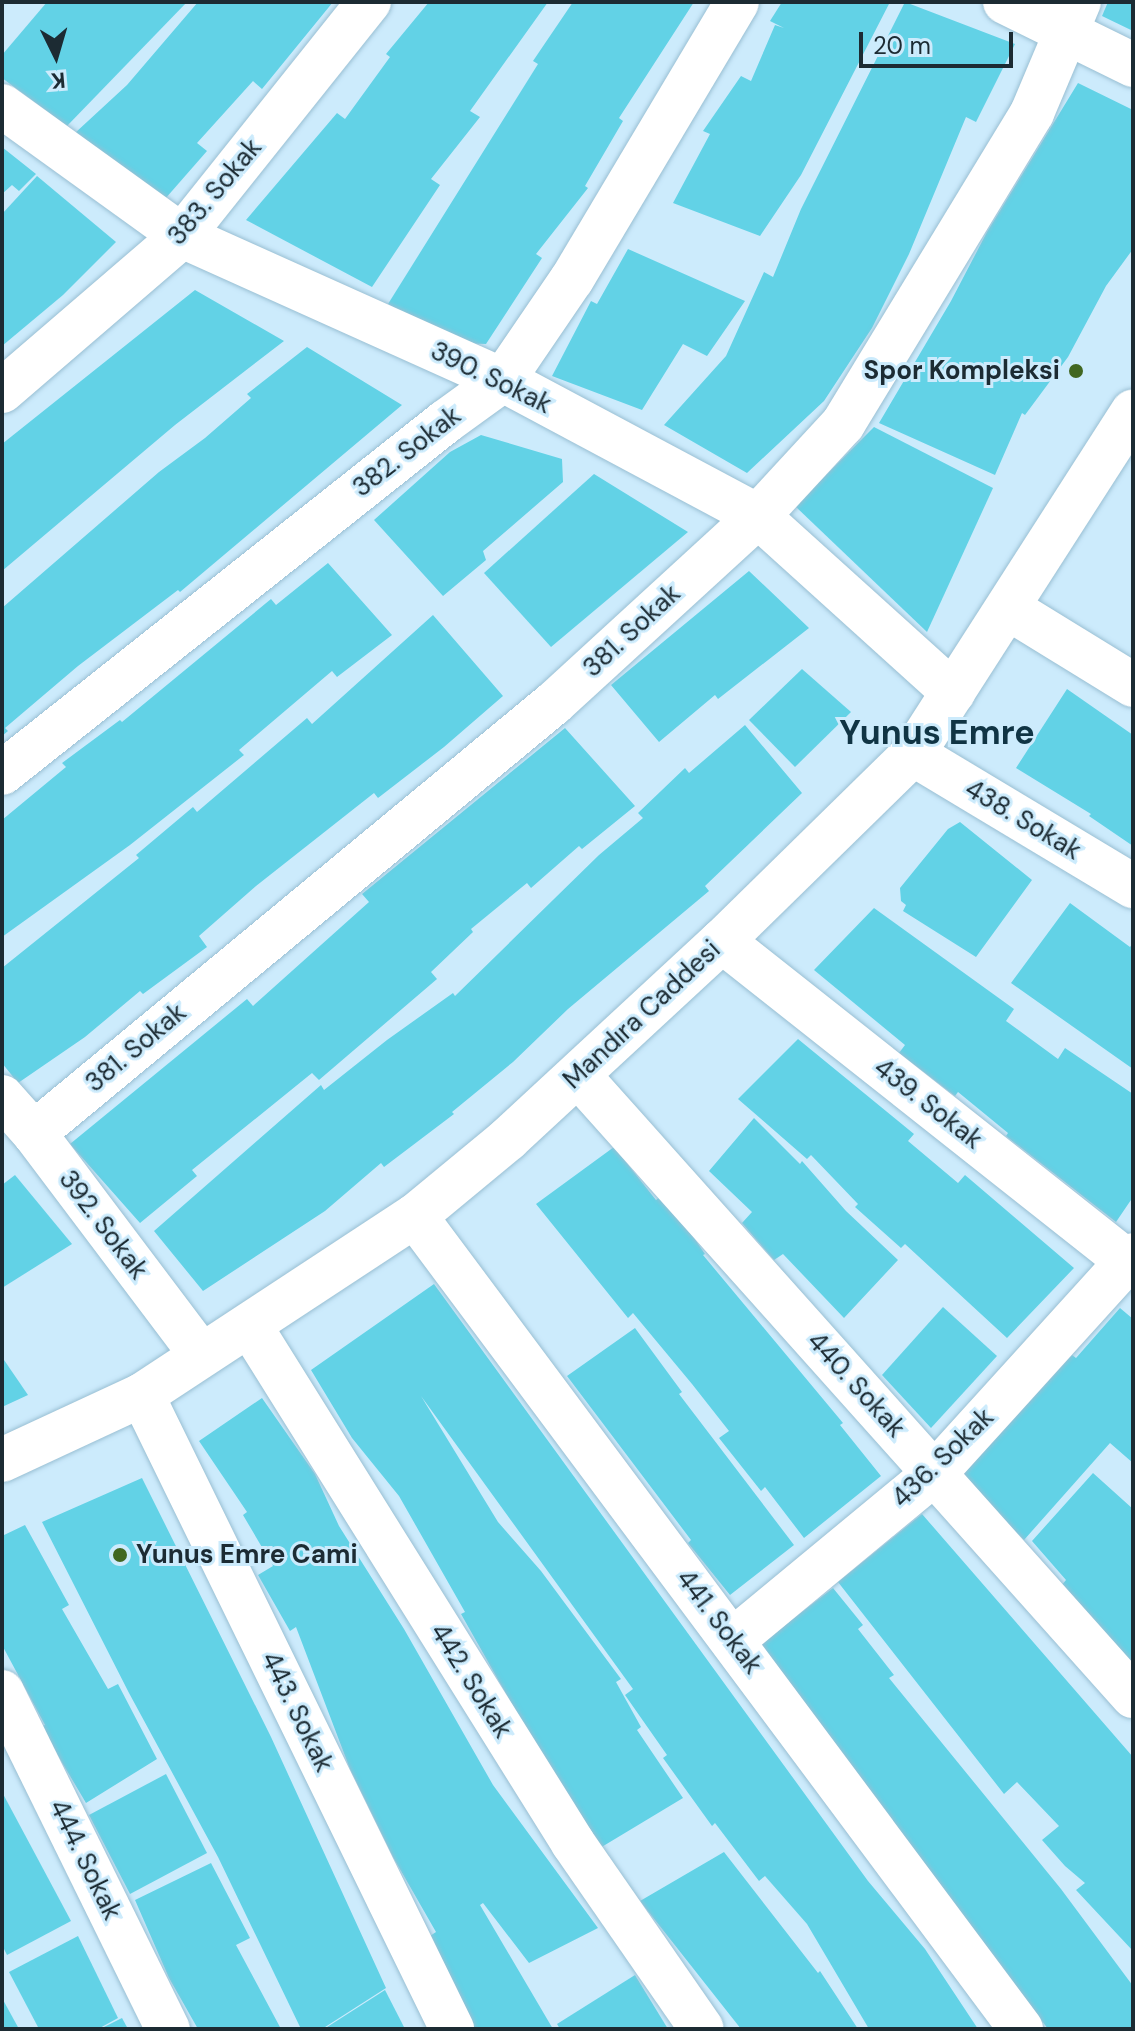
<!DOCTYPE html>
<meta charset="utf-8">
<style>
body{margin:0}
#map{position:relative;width:1135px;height:2031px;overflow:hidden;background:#ccebfc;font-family:"DM Sans",sans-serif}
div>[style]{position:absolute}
.building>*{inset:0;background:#62d2e6}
.roads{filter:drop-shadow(0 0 2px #99bfd3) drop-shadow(0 0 2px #99bfd3)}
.street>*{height:44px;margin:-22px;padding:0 22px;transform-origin:22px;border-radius:22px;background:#fff}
.secondary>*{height:44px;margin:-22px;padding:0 22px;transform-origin:22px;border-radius:22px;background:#fff}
.dots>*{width:22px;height:22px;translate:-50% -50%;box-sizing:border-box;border:4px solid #ccebfc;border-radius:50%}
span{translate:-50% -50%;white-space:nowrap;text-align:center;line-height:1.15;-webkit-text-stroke:6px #ccebfc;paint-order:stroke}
.street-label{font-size:26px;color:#1c2b33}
.poi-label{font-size:26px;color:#1c2b33;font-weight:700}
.right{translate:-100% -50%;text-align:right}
.left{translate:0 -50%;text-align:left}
.district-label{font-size:34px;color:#103444;font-weight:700}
.frame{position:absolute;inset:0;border:4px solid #1c2b33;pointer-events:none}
.north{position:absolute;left:16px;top:16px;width:80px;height:80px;-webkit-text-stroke:6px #ccebfc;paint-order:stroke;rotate:175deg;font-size:22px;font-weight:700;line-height:32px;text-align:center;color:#1c2b33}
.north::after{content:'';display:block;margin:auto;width:28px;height:36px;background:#1c2b33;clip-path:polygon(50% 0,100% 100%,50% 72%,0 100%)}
.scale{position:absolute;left:859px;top:32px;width:154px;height:36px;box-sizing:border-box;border:4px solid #1c2b33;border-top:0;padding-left:10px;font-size:24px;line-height:28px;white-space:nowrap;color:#1c2b33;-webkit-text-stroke:6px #ccebfc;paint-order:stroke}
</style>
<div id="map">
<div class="building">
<i style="clip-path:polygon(47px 2px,187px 2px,67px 126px,2px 78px,2px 55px)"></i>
<i style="clip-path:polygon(198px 2px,333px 2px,262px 89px,253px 81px,197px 143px,207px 151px,165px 199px,75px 133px,127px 85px)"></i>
<i style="clip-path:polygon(429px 2px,548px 2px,470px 111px,480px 117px,431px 179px,440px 185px,372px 287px,246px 220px,337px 113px,345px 119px,390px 57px,386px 54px)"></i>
<i style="clip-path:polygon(573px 2px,694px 2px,619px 118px,623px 121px,585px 186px,588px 188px,536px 254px,542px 258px,486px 344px,455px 343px,388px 304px,538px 64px,533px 61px)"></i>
<i style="clip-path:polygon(782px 2px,890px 2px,801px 175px,760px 236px,673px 203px,710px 134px,703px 131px,741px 76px,751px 81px,775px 25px,784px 28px,770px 21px)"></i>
<i style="clip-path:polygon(905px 2px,1015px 44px,976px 122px,966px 117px,909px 254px,872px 328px,824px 401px,747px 473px,664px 425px,726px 356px,764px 272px,773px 277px,801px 209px)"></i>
<i style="clip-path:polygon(1108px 2px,1133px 2px,1133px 31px,1102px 16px)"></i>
<i style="clip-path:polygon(1078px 83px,1133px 110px,1133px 249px,1106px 286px,1068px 357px,1025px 415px,1022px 413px,995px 475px,879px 423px,951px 301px,987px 232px)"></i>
<i style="clip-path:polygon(2px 147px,36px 174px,19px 191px,12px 185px,2px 194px)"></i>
<i style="clip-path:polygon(37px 176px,116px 242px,63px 295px,2px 346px,2px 214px)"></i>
<i style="clip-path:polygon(628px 249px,745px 301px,707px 356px,683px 344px,642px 410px,552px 376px,591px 301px,597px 304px)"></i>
<i style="clip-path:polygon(195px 290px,284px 341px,175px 425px,2px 571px,2px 444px)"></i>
<i style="clip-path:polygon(307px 347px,402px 405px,180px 592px,178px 590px,78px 666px,5px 728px,8px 731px,2px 736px,2px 608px,159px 472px,205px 438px,251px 398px,247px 394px)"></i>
<i style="clip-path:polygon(874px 427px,993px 488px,927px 632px,795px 506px)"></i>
<i style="clip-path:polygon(481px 435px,562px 459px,563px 482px,483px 551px,486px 560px,443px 596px,374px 520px,450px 452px)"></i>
<i style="clip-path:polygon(594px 474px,688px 532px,551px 647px,484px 573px)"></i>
<i style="clip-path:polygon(328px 563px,392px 635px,337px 677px,332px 671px,239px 750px,244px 755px,130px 845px,2px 937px,2px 820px,66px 767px,62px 763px,120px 720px,122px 722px,271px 599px,276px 605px)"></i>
<i style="clip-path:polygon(749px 571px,809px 628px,718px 699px,715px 695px,659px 742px,611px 685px)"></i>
<i style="clip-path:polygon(433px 615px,503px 696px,444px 747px,378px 798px,374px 793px,256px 886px,199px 936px,207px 947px,143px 994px,140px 991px,85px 1037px,18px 1083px,2px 1063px,2px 968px,139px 858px,136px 855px,193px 807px,197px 812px,307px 718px,312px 724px)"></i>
<i style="clip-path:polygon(802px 669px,851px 712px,795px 767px,749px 720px)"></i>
<i style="clip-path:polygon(1067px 689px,1133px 735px,1133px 846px,1089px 816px,1091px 814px,1016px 768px)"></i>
<i style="clip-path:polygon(745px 725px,802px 793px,705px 886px,709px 891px,568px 1009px,513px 1062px,452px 1112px,454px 1114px,384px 1167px,381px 1163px,325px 1211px,203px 1291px,154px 1231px,321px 1085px,324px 1090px,387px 1040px,453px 993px,455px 996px,599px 855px,643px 818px,638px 813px,685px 768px,689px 773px)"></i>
<i style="clip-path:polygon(565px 728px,635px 806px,582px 849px,579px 846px,531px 888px,527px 883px,471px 929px,473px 932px,431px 972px,437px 979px,319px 1080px,312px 1073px,192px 1170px,197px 1176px,140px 1223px,70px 1144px,247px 999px,253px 1006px,369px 902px,362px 894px)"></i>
<i style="clip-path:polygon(960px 822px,1032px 880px,976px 957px,903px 911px,906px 905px,901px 901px,900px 888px,948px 829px)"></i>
<i style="clip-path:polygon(1070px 903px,1130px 947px,1133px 943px,1133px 1069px,1011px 983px)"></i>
<i style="clip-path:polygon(874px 908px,1014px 1009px,1006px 1021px,1058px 1059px,1065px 1048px,1133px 1094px,1133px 1197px,1116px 1222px,1006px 1136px,1008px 1133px,958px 1092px,955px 1096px,899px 1053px,905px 1045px,814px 970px)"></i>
<i style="clip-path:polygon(798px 1039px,914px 1134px,908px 1141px,958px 1183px,965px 1175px,1074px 1268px,1007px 1338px,905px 1244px,901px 1248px,855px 1207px,858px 1204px,811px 1155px,807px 1159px,738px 1099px)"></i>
<i style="clip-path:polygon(754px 1118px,800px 1164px,802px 1161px,846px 1211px,898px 1260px,844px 1318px,783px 1254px,774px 1260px,742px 1223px,752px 1212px,709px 1171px)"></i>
<i style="clip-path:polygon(614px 1147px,656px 1200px,664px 1194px,705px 1254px,703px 1255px,843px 1423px,840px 1425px,881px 1476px,804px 1538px,765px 1487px,761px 1491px,719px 1438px,729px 1431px,692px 1384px,633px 1313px,628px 1318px,536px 1204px)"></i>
<i style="clip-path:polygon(15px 1175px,72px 1244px,2px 1288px,2px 1185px)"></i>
<i style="clip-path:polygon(434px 1284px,868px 1881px,925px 1949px,978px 2029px,869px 2029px,807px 1924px,765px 1876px,759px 1881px,715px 1823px,712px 1826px,663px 1758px,667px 1755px,625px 1695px,633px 1689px,421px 1396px,498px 1522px,541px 1571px,621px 1679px,616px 1682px,641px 1727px,637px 1730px,683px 1798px,595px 1851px,461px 1614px,465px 1612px,399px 1496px,352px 1438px,311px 1370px)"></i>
<i style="clip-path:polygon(943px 1307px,997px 1356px,931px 1428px,882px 1375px)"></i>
<i style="clip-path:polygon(1120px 1308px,1133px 1319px,1133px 1463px,1110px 1443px,1024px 1540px,961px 1477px,1072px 1355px,1076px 1358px)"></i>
<i style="clip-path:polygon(635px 1328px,682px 1392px,679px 1394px,794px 1545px,730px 1595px,688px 1543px,691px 1540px,567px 1376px)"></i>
<i style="clip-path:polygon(2px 1357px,28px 1395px,2px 1407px)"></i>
<i style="clip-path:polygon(262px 1398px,315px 1474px,339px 1526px,404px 1629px,493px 1785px,598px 1928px,529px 1963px,483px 1903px,480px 1905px,553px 2029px,473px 2029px,424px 1940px,436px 1932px,393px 1857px,350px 1769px,296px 1627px,290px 1631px,258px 1575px,273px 1566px,243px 1515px,247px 1512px,199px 1441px)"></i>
<i style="clip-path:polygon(1093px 1473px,1133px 1509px,1133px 1663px,1061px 1586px,1066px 1580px,1032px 1541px)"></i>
<i style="clip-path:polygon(142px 1478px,271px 1737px,386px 1988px,322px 2029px,301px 2029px,218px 1857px,129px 1693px,42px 1522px)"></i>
<i style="clip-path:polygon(922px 1514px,1133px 1757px,1133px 1951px,1076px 1890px,1085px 1883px,1065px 1866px,1042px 1840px,1059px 1826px,1017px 1782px,1004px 1794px,838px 1582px)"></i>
<i style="clip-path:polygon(25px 1525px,69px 1605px,62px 1609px,108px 1689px,118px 1684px,157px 1759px,86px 1803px,41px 1727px,45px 1725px,2px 1645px,2px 1536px)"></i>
<i style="clip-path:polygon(833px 1588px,863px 1625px,858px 1629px,894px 1675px,889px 1678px,1061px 1889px,1133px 1986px,1133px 2029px,1048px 2029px,759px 1645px)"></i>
<i style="clip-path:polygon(166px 1774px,207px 1853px,130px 1894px,89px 1815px)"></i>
<i style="clip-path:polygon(2px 1792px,71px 1921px,7px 1955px,2px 1945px)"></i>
<i style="clip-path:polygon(724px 1852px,818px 1973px,820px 1971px,858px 2029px,741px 2029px,640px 1901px)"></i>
<i style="clip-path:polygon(211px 1863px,250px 1938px,236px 1945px,281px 2029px,198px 2029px,169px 1978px,135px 1900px)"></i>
<i style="clip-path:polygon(78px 1936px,118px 2018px,98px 2029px,39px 2029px,9px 1972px)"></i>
<i style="clip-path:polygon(635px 1975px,668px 2029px,560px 2029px,557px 2024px)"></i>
<i style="clip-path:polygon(385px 1990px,405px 2029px,324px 2029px)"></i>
<i style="clip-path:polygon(2px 1998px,19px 2029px,2px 2029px)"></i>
<i style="clip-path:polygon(122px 2018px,128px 2029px,100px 2029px)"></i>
</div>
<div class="roads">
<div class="street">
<i style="left:1005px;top:2px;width:143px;rotate:26.2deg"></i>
<i style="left:2px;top:106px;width:222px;rotate:35.8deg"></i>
<i style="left:182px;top:236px;width:352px;rotate:24.2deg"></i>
<i style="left:503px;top:380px;width:289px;rotate:28.1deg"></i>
<i style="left:758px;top:516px;width:263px;rotate:42.1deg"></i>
<i style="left:2px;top:391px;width:238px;rotate:-40.7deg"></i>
<i style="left:182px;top:236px;width:300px;rotate:-51.4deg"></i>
<i style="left:1008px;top:608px;width:147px;rotate:31.6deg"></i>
<i style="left:913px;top:754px;width:257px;rotate:31deg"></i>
<i style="left:2px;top:773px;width:565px;rotate:-38.39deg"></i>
<i style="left:445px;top:422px;width:72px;rotate:-35.9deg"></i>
<i style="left:503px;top:380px;width:122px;rotate:-55.7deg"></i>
<i style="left:572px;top:279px;width:322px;rotate:-59.2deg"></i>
<i style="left:722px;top:941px;width:524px;rotate:38.34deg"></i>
<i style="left:578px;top:1075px;width:833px;rotate:48.21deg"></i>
<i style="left:2px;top:1097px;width:48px;rotate:48.4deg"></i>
<i style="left:34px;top:1133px;width:278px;rotate:53deg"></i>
<i style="left:34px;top:1133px;width:675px;rotate:-39.59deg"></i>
<i style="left:554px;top:703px;width:277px;rotate:-42.5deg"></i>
<i style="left:758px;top:516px;width:125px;rotate:-47.3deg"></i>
<i style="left:843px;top:424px;width:364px;rotate:-58.7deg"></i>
<i style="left:1032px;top:113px;width:121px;rotate:-67.1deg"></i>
<i style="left:415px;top:1216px;width:1014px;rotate:53.3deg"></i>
<i style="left:250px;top:1326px;width:610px;rotate:58deg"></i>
<i style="left:573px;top:1843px;width:226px;rotate:55.3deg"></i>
<i style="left:142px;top:1395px;width:706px;rotate:63.94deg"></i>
<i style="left:733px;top:1640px;width:262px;rotate:-39.6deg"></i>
<i style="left:935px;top:1473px;width:294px;rotate:-47.8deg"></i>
<i style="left:2px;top:1692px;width:376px;rotate:63.8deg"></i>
</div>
<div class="secondary">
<i style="left:2px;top:1460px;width:154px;rotate:-24.9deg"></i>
<i style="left:142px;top:1395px;width:326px;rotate:-33.3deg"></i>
<i style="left:415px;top:1216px;width:121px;rotate:-39.6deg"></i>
<i style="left:508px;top:1139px;width:292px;rotate:-42.8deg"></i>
<i style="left:722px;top:941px;width:267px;rotate:-44.4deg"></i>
<i style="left:913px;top:754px;width:407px;rotate:-57.3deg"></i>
</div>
</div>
<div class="dots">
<i style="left:1076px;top:371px;background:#416721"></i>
<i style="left:120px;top:1555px;background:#416721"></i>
</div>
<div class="street-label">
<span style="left:215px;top:192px;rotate:-50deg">383. Sokak</span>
<span style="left:491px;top:378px;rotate:26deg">390. Sokak</span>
<span style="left:407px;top:452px;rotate:-38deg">382. Sokak</span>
<span style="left:632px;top:631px;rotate:-43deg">381. Sokak</span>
<span style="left:1023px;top:820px;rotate:31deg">438. Sokak</span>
<span style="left:642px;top:1015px;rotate:-43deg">Mandıra Caddesi</span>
<span style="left:136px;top:1048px;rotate:-40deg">381. Sokak</span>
<span style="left:928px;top:1104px;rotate:38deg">439. Sokak</span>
<span style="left:103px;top:1225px;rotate:53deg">392. Sokak</span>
<span style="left:856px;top:1385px;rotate:48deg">440. Sokak</span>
<span style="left:943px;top:1458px;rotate:-44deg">436. Sokak</span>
<span style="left:719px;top:1622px;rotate:53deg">441. Sokak</span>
<span style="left:471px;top:1681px;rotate:58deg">442. Sokak</span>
<span style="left:297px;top:1712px;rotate:64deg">443. Sokak</span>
<span style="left:85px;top:1860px;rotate:64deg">444. Sokak</span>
</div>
<div class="poi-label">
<span class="right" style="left:1060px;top:371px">Spor Kompleksi</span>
<span class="left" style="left:136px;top:1555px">Yunus Emre Cami</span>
</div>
<div class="district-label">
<span style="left:937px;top:733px">Yunus Emre</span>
</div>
<div class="frame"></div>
<div class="north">K</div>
<div class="scale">20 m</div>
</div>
